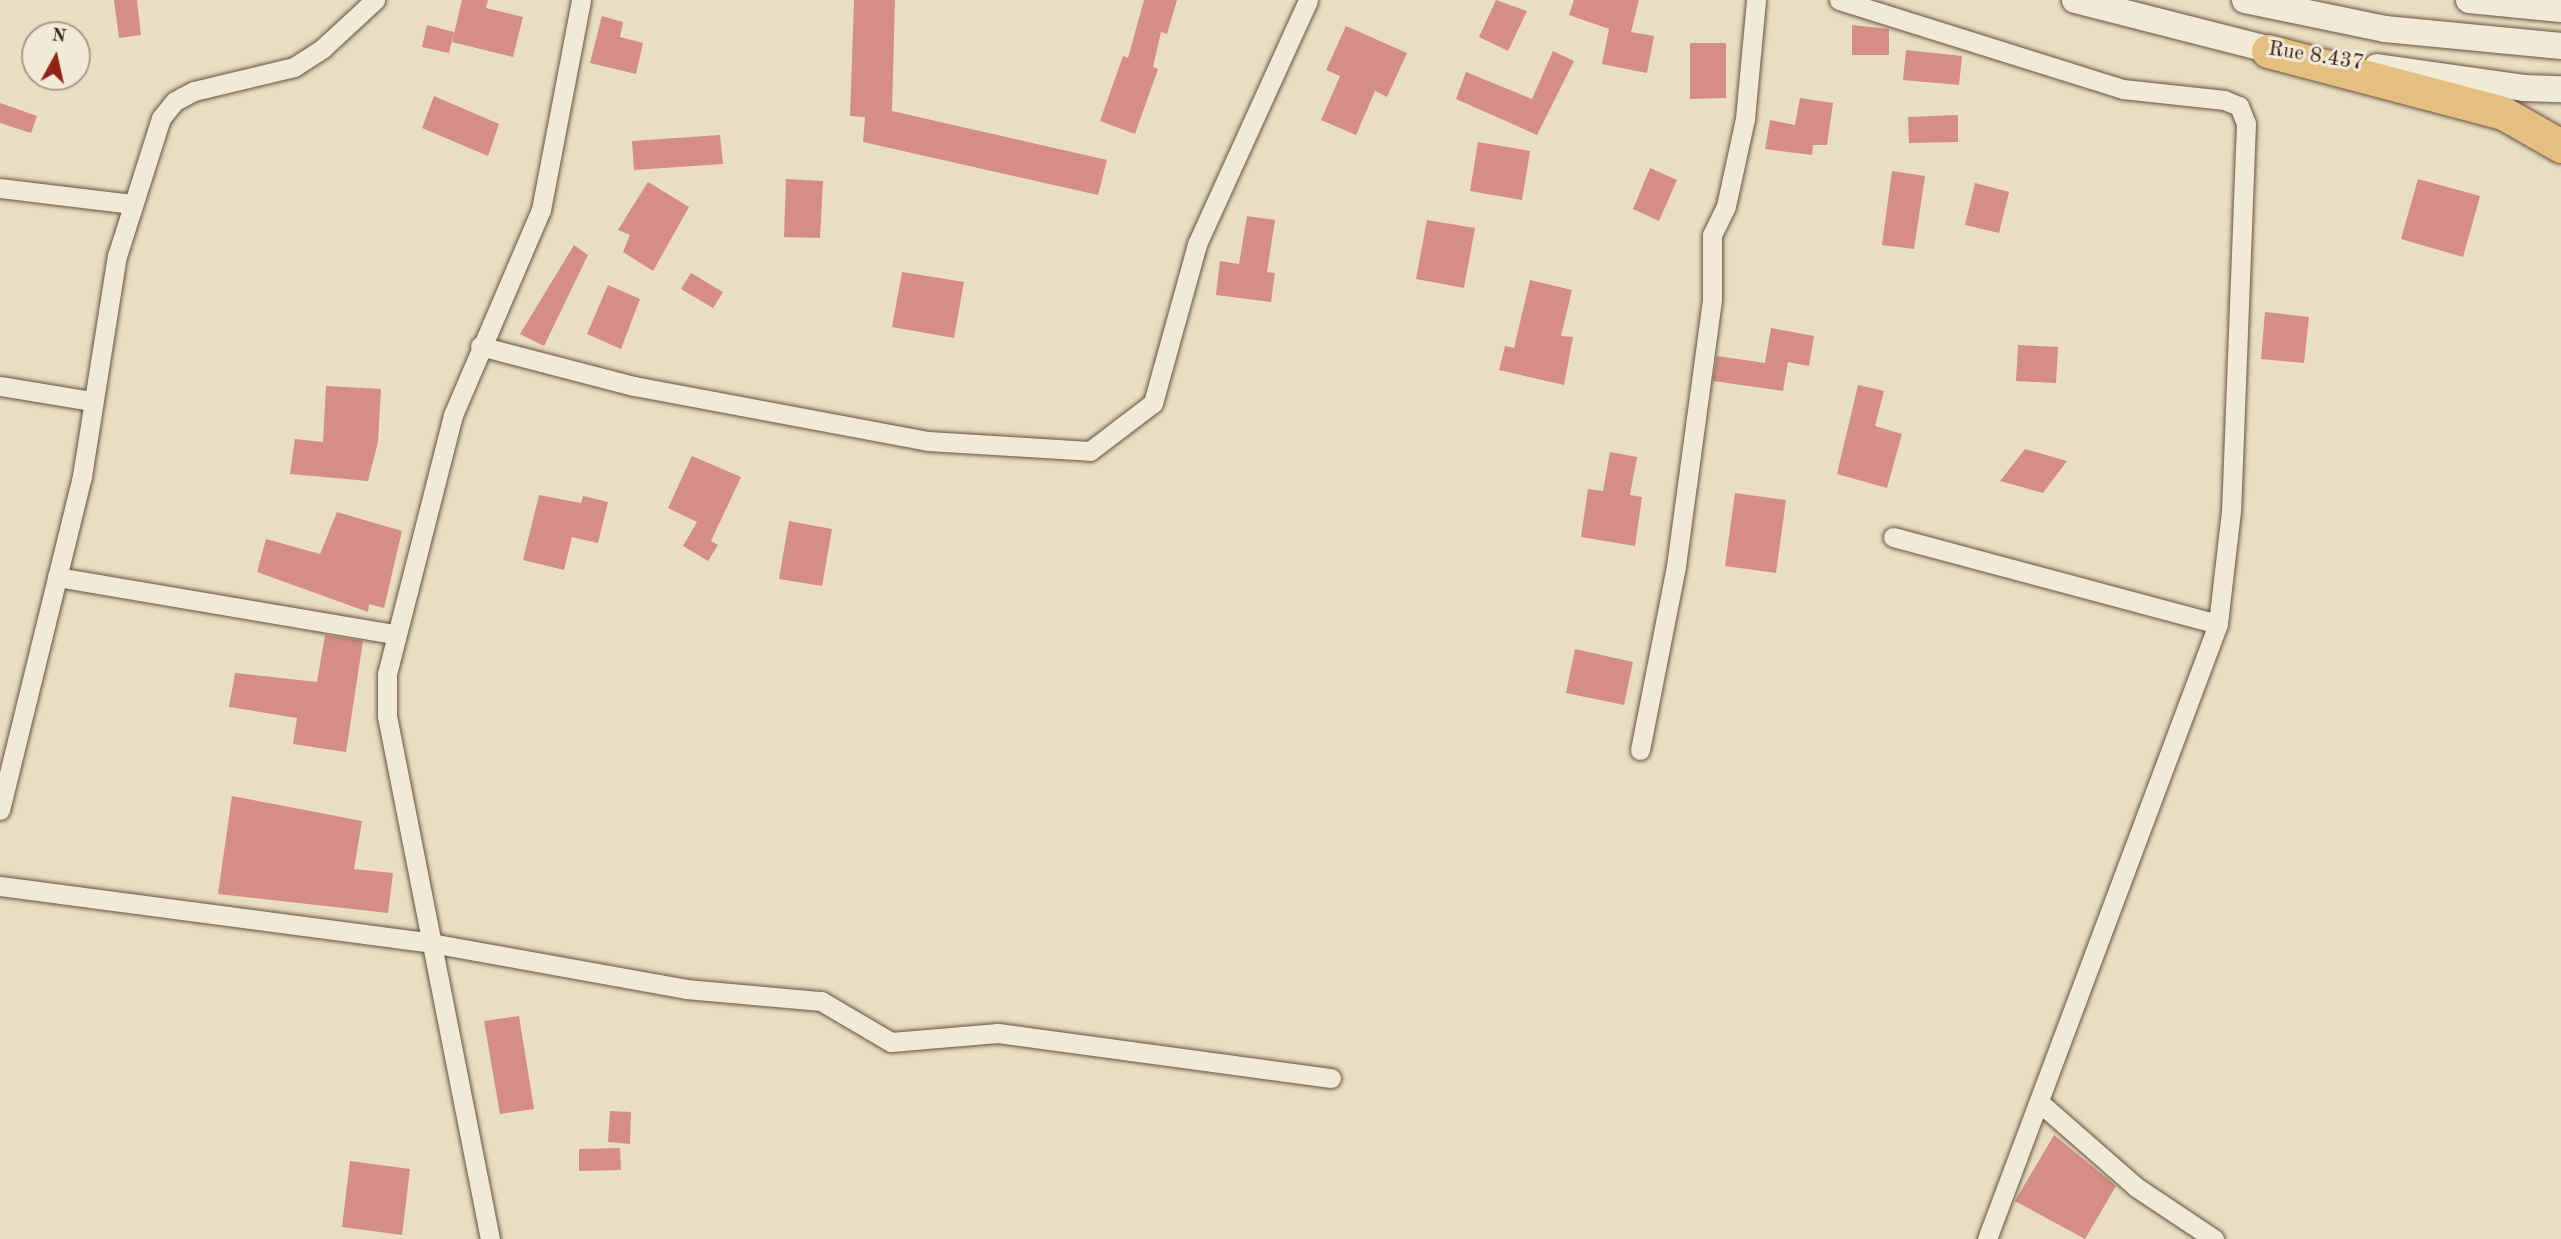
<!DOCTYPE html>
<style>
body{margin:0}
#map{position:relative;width:2561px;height:1239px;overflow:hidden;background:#e9dec1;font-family:"Old Standard TT",serif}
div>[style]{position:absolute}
.building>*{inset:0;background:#d48e83}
.roads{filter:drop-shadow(0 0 2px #685243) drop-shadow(0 0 2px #685243)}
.street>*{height:19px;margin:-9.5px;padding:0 9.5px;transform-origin:9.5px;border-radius:9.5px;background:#f1ead7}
.secondary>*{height:26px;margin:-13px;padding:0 13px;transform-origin:13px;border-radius:13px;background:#f1ead7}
.highway>*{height:33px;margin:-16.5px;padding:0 16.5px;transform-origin:16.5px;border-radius:16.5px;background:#e4bf80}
span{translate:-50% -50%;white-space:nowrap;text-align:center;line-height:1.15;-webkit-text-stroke:6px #f1ead7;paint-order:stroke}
.street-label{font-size:21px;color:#3d2419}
.north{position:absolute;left:21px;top:21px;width:70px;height:70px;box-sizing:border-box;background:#f1ead7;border:2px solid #a99b8b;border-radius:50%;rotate:8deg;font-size:19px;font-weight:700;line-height:28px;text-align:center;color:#3d2419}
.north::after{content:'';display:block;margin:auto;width:24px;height:32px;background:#8f2418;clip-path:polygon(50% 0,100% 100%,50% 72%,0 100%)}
</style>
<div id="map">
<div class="building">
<i style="clip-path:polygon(114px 0,137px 0,141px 35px,119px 38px)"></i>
<i style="clip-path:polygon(462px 0,488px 0,486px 8px,523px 17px,513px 57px,452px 42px)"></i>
<i style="clip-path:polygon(854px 0,895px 0,892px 111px,1107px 160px,1098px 195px,863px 142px,865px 117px,850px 116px)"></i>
<i style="clip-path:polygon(1144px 0,1177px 0,1167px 34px,1161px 32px,1153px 67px,1158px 69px,1135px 134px,1100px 121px,1123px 56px,1128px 58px)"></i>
<i style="clip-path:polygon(1496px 0,1527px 11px,1508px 51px,1479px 37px)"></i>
<i style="clip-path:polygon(1574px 0,1639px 0,1631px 32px,1654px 36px,1647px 73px,1602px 64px,1609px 29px,1569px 15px)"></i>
<i style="clip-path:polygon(602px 16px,623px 22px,620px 37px,643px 43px,636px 74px,590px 63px)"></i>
<i style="clip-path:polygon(427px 25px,454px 32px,449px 53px,422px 47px)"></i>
<i style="clip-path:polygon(1852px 25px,1889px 29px,1889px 55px,1852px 55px)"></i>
<i style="clip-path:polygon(1346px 26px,1407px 53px,1387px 97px,1375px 91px,1356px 135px,1321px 120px,1340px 76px,1326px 70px)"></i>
<i style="clip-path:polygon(1690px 43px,1726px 43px,1726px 98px,1690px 99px)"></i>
<i style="clip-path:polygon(1906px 50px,1962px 56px,1959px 85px,1903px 80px)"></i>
<i style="clip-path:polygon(1553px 51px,1574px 61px,1537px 135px,1456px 99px,1466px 72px,1532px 99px)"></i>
<i style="clip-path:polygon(434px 96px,499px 124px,488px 156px,422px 128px)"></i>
<i style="clip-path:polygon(1800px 98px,1833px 103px,1827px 145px,1813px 145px,1812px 155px,1765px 149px,1770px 120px,1795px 125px)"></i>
<i style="clip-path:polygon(0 103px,37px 116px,31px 133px,0 123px)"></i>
<i style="clip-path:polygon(1958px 115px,1958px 142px,1909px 143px,1908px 117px)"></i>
<i style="clip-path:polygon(720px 135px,723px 164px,634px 170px,632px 141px)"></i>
<i style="clip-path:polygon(1478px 142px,1530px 151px,1522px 200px,1470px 191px)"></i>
<i style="clip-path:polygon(1650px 168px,1677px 180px,1659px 221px,1633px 209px)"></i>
<i style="clip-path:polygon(1892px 171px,1925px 176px,1914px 249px,1882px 245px)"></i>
<i style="clip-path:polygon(786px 179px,823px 181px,820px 238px,784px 237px)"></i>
<i style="clip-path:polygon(2418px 179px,2480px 196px,2463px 257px,2401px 239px)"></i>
<i style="clip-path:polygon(648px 182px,689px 207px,653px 271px,623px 252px,630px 235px,618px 230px)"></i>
<i style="clip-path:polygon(1975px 183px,2009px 192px,1999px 233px,1965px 225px)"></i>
<i style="clip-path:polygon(1247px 216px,1275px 220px,1267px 272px,1275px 273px,1271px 302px,1216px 295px,1220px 261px,1239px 264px)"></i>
<i style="clip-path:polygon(1427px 220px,1475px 228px,1464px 288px,1416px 279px)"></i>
<i style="clip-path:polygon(574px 245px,588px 255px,544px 346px,520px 334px)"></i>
<i style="clip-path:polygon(902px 272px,964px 282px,954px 338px,892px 327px)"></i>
<i style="clip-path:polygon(691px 273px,723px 292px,713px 308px,681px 289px)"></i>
<i style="clip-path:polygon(1530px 280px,1572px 290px,1561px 336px,1573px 337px,1564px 385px,1499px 370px,1505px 346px,1514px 348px)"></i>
<i style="clip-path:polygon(608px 285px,640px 299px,621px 349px,587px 334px)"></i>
<i style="clip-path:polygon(2265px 312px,2309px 317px,2304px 363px,2261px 359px)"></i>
<i style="clip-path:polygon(1771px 328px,1814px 336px,1809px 366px,1788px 362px,1783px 391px,1713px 381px,1717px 356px,1765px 363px)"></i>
<i style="clip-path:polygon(2018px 345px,2058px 347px,2056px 383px,2016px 381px)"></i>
<i style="clip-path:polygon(1858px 385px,1884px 391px,1875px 426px,1902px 434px,1887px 488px,1837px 474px)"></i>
<i style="clip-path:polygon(326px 386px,381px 389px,378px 442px,368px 481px,290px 474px,295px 439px,323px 442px)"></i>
<i style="clip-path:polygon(2025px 449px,2067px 461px,2043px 493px,2000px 481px)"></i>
<i style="clip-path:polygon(1610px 452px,1637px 457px,1630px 495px,1642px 497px,1635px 546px,1581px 537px,1588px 489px,1603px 491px)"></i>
<i style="clip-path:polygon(692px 456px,741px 477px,711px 541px,718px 545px,708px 561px,683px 546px,697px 522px,668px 508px)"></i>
<i style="clip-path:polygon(1735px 493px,1786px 500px,1776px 573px,1725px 566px)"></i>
<i style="clip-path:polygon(539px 495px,581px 503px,583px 496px,608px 502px,598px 543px,572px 537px,564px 570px,523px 560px)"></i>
<i style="clip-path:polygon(337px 512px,402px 531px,384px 608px,369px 604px,368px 612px,257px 572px,266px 539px,320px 554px)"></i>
<i style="clip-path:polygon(789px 521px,832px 529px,822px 586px,779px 579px)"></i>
<i style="clip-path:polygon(325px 635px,363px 641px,346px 752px,293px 744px,297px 718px,229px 707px,235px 673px,317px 682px)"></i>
<i style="clip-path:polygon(1575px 649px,1633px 662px,1624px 705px,1566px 693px)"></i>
<i style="clip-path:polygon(232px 796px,362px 821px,354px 869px,393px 873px,388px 913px,218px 894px)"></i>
<i style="clip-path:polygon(519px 1016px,534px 1109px,500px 1114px,484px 1021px)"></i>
<i style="clip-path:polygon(610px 1111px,631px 1112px,630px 1144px,608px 1142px)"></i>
<i style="clip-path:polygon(2054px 1135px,2116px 1186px,2085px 1239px,2015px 1201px)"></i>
<i style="clip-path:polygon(620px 1148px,621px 1170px,579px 1171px,579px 1149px)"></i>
<i style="clip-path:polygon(350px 1161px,410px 1169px,402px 1235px,342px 1227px)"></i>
</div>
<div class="roads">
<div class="street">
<i style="left:1839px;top:0;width:298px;rotate:17.4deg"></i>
<i style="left:2123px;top:89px;width:102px;rotate:6.2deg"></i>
<i style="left:2224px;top:100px;width:16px;rotate:22deg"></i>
<i style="left:2239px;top:106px;width:18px;rotate:68deg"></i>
<i style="left:2246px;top:123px;width:388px;rotate:92.2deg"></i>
<i style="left:2231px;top:511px;width:114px;rotate:96.6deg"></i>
<i style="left:2218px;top:624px;width:657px;rotate:110.59deg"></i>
<i style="left:0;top:188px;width:134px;rotate:6.9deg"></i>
<i style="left:480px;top:346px;width:159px;rotate:14.6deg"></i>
<i style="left:634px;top:386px;width:299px;rotate:10.6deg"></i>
<i style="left:928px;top:441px;width:162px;rotate:3.5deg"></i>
<i style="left:1090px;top:451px;width:79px;rotate:-37.3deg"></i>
<i style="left:1153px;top:403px;width:165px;rotate:-74.5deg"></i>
<i style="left:1197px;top:244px;width:268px;rotate:-65.5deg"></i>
<i style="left:0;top:386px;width:93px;rotate:9.3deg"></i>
<i style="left:1893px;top:537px;width:336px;rotate:15deg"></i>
<i style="left:57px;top:577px;width:343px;rotate:9.6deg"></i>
<i style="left:1640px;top:750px;width:187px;rotate:-78.9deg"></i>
<i style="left:1676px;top:566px;width:269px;rotate:-82.3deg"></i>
<i style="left:1712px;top:299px;width:64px;rotate:-90deg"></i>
<i style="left:1712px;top:235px;width:32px;rotate:-64deg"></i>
<i style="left:1726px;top:206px;width:89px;rotate:-77.7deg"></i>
<i style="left:1745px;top:119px;width:120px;rotate:-84.7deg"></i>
<i style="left:0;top:810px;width:344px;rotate:-76.2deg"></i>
<i style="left:82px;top:476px;width:223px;rotate:-81deg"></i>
<i style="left:117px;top:256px;width:145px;rotate:-72.3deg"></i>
<i style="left:161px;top:118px;width:22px;rotate:-51deg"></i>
<i style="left:175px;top:101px;width:21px;rotate:-28deg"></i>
<i style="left:194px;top:91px;width:103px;rotate:-13.5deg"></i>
<i style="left:294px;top:67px;width:35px;rotate:-33deg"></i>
<i style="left:323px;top:48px;width:71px;rotate:-42.7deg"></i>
<i style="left:0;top:886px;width:435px;rotate:7.5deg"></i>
<i style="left:431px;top:943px;width:259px;rotate:10.2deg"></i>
<i style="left:686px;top:989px;width:136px;rotate:5.1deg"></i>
<i style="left:821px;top:1001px;width:81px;rotate:30.4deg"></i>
<i style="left:891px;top:1042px;width:107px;rotate:-4.8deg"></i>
<i style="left:998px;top:1033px;width:336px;rotate:7.7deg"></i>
<i style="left:2039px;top:1102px;width:129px;rotate:41.2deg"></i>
<i style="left:2136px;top:1187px;width:94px;rotate:33.7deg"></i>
<i style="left:490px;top:1239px;width:533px;rotate:-101.14deg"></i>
<i style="left:387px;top:716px;width:42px;rotate:-90deg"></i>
<i style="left:387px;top:674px;width:267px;rotate:-75.7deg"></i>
<i style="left:453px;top:415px;width:223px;rotate:-66.8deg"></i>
<i style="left:541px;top:210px;width:214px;rotate:-79.2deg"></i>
</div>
<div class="secondary">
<i style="left:2075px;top:0;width:219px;rotate:14.3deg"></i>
<i style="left:2245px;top:0;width:143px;rotate:11.7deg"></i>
<i style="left:2385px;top:29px;width:177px;rotate:5.5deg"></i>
<i style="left:2469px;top:0;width:92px;rotate:5.6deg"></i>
<i style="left:2377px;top:67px;width:148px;rotate:8.1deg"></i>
<i style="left:2524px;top:88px;width:37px;rotate:2deg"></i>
</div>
<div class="highway">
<i style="left:2268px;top:51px;width:243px;rotate:14.8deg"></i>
<i style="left:2503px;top:113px;width:67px;rotate:29.6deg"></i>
</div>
</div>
<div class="street-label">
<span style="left:2316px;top:57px;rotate:9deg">Rue 8.437</span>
</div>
<div class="north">N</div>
</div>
